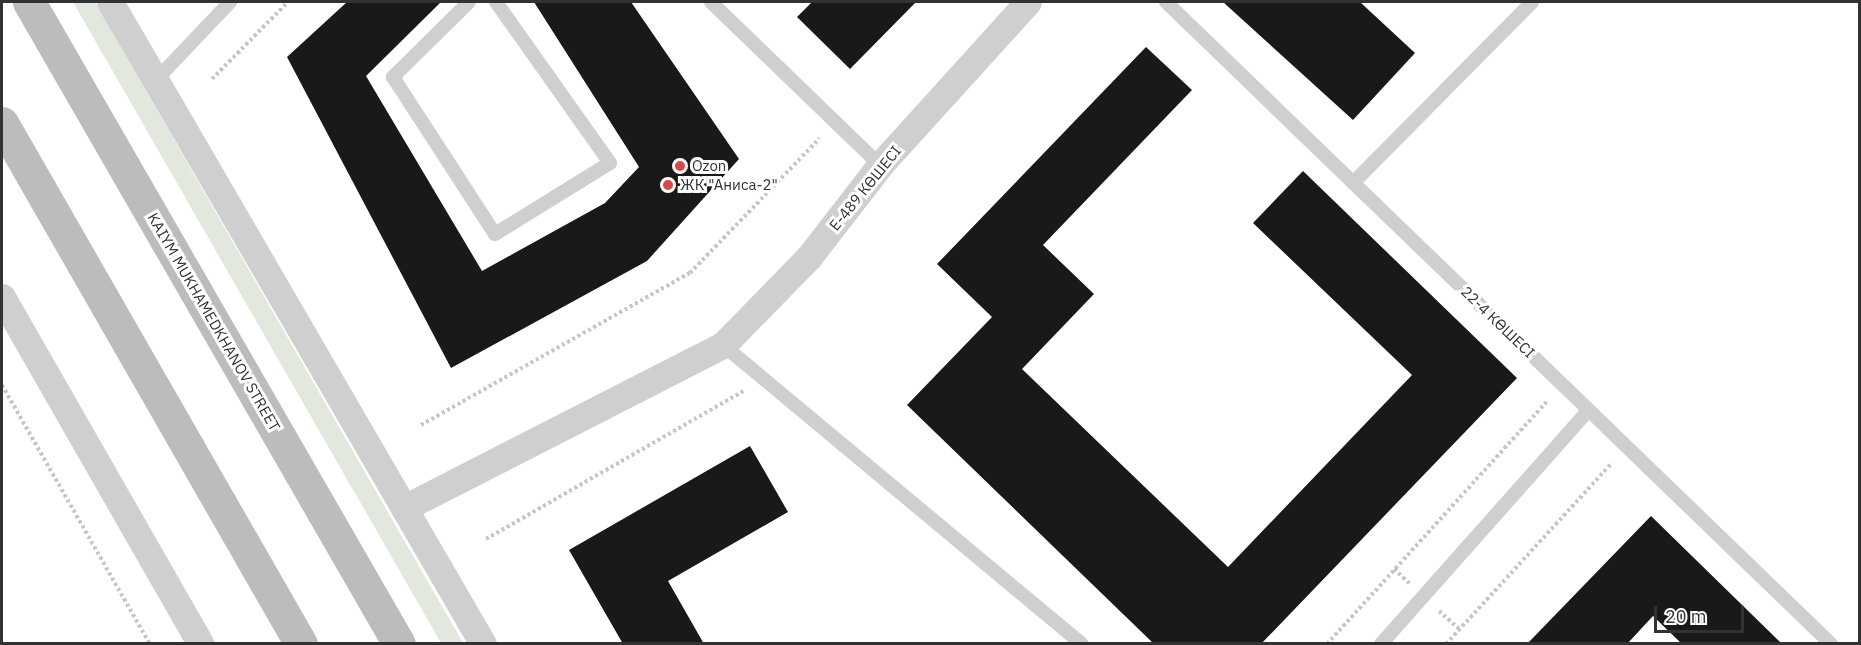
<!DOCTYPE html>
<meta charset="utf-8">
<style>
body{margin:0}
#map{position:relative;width:1861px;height:645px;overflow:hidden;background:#fff;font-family:"IBM Plex Sans",sans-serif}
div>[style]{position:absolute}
.green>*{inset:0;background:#e2e8dd}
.building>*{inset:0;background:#191919}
.path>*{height:4px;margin-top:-2px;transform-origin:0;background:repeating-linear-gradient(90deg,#c6c6c6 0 3px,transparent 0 6px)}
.lane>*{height:14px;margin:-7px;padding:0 7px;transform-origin:7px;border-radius:7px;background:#cfcfcf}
.street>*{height:27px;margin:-13.5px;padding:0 13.5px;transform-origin:13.5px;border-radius:13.5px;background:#cfcfcf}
.secondary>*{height:33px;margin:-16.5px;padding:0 16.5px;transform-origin:16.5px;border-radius:16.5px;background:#bcbcbc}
.dots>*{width:16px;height:16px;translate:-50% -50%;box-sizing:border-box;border:3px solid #fff;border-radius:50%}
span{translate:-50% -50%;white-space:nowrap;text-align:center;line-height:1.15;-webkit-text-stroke:6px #fff;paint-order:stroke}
.poi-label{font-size:15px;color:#323232}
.left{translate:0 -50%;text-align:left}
.street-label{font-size:15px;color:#323232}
.frame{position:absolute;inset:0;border:3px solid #323232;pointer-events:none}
.scale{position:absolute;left:1654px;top:606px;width:90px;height:27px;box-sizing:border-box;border:3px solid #323232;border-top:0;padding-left:8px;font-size:18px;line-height:21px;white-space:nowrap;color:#323232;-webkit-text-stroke:4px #fff;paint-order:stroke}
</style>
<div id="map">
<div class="green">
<i style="clip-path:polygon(73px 2px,95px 2px,463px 643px,441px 643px)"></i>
</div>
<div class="building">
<i style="clip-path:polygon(347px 2px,441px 2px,366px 76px,482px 271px,605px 203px,639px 167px,534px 2px,631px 2px,739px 159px,647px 261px,451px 368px,287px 57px)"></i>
<i style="clip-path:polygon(812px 2px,916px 2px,850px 69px,797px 17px)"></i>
<i style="clip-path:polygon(1223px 2px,1360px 2px,1415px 53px,1353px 120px)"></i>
<i style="clip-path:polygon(1146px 47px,1192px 90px,1043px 245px,1094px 294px,1022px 369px,1228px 567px,1412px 375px,1253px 223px,1303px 171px,1517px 378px,1261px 644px,1154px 644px,907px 405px,992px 317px,937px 264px)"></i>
<i style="clip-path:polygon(750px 446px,788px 512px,668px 581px,704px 644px,623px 644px,569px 550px)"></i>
<i style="clip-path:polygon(1651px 516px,1782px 644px,1682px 644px,1653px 616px,1627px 644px,1527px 644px)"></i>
</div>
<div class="path">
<i style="left:212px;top:79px;width:108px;rotate:-45.4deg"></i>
<i style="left:2px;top:385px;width:298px;rotate:60.3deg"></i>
<i style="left:421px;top:425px;width:309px;rotate:-29.5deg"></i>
<i style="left:690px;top:273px;width:187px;rotate:-46.1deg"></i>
<i style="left:486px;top:539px;width:297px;rotate:-29.9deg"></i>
<i style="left:1394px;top:569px;width:21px;rotate:43deg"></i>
<i style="left:1439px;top:611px;width:27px;rotate:42deg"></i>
<i style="left:1327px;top:644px;width:329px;rotate:-47.8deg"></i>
<i style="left:1446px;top:644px;width:246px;rotate:-47.5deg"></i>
</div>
<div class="lane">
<i style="left:469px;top:2px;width:107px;rotate:135.4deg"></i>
<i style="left:393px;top:77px;width:187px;rotate:57deg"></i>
<i style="left:495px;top:234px;width:135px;rotate:-31.7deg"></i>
<i style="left:610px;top:163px;width:197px;rotate:-125.3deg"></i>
<i style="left:711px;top:2px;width:235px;rotate:44deg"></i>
<i style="left:1166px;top:2px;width:924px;rotate:43.99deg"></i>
<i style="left:156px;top:80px;width:108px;rotate:-46.5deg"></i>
<i style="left:1353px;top:183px;width:255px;rotate:-45.3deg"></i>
<i style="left:723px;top:345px;width:467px;rotate:39.8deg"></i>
<i style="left:1381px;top:644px;width:313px;rotate:-48.4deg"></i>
</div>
<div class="street">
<i style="left:110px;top:2px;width:742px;rotate:59.84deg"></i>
<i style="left:2px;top:297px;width:400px;rotate:60.2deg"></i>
<i style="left:404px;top:508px;width:358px;rotate:-27.1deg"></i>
<i style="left:723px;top:345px;width:123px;rotate:-45.7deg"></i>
<i style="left:809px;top:257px;width:116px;rotate:-52.3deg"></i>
<i style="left:880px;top:165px;width:220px;rotate:-47.8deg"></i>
</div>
<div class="secondary">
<i style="left:29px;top:2px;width:741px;rotate:60.04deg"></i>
<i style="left:2px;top:123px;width:601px;rotate:60.15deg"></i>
</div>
<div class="dots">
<i style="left:680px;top:166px;background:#d54949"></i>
<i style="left:668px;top:185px;background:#d54949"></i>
</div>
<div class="poi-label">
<span class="left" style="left:692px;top:166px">Ozon</span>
<span class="left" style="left:680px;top:185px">ЖК "Аниса-2"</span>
</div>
<div class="street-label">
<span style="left:865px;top:188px;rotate:-51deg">Е-489 КӨШЕСІ</span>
<span style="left:214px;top:322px;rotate:60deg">KAIYM MUKHAMEDKHANOV STREET</span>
<span style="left:1498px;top:322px;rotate:44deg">22-4 КӨШЕСІ</span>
</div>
<div class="frame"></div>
<div class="scale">20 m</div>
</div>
